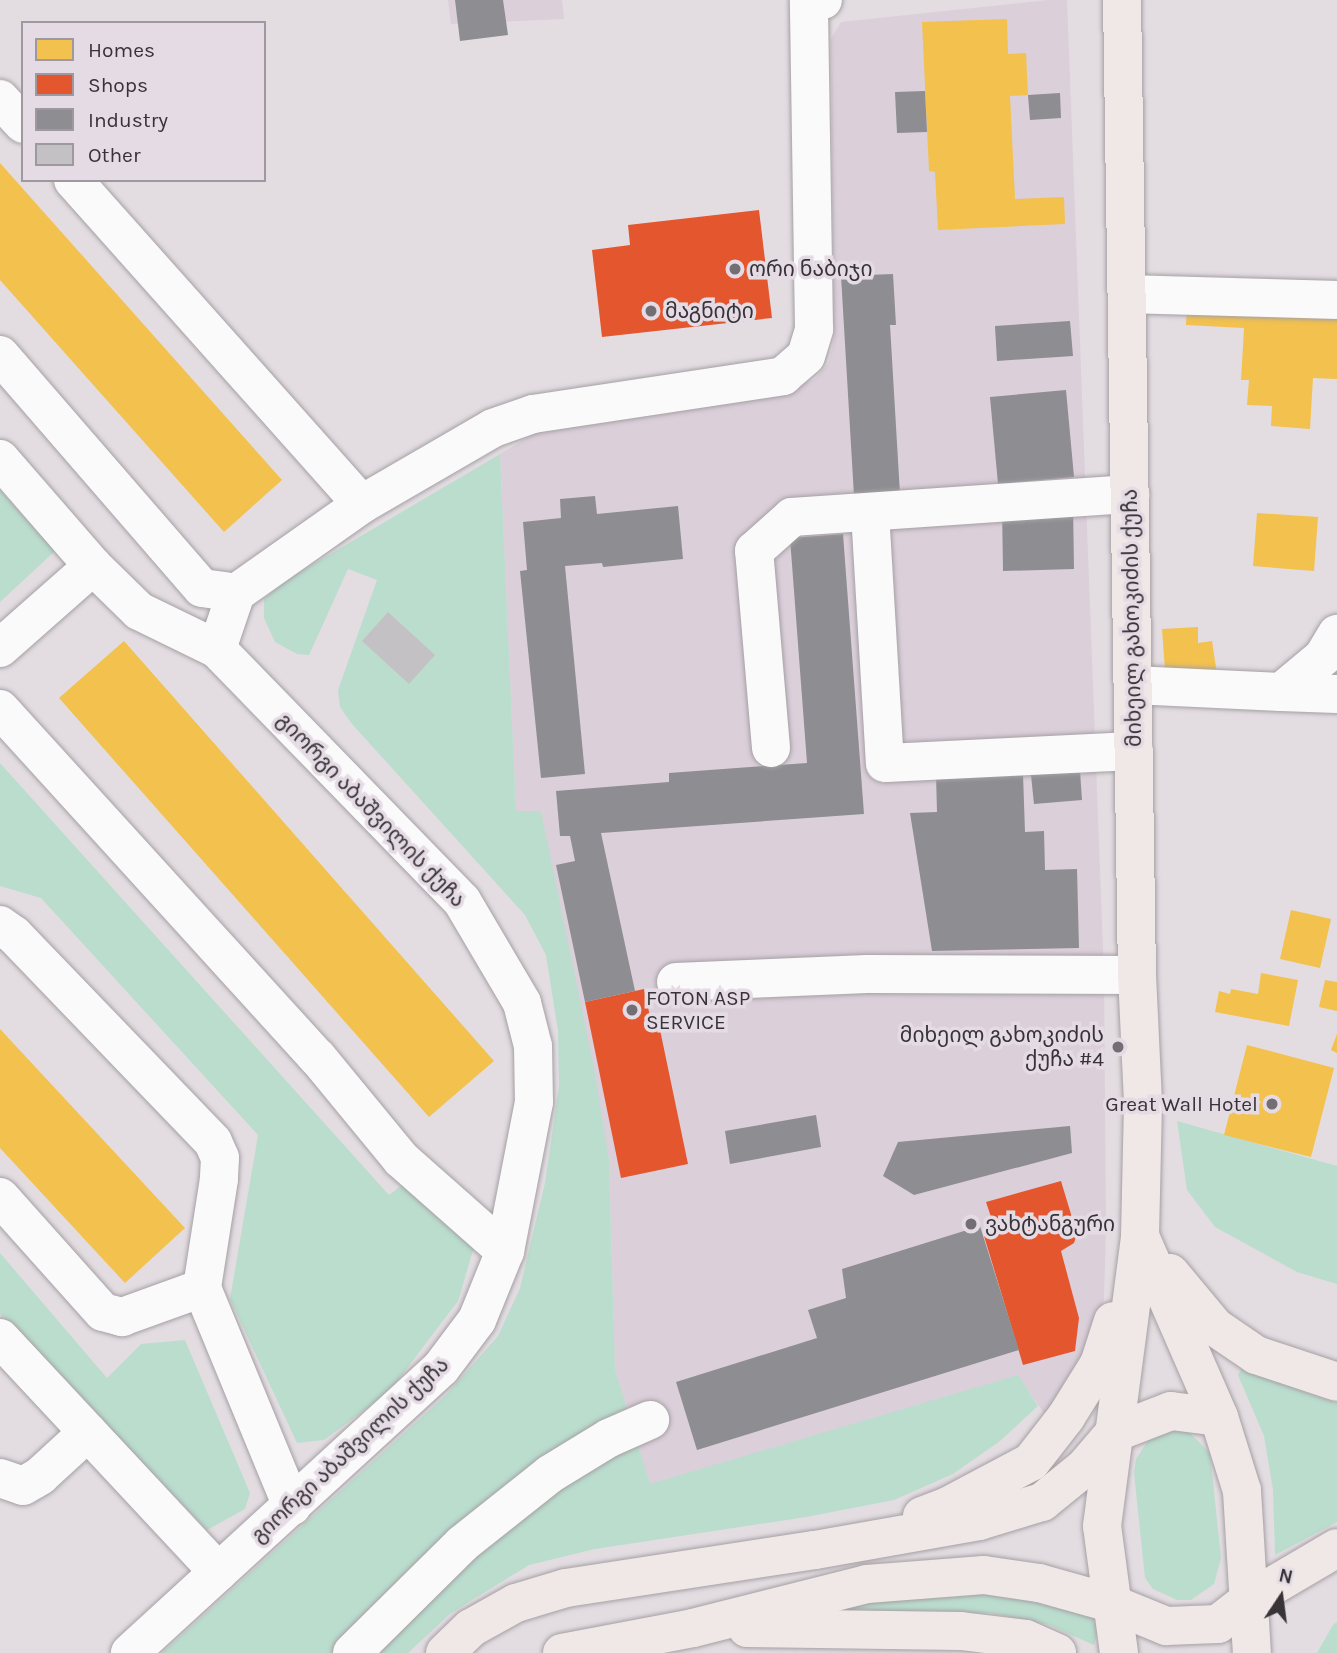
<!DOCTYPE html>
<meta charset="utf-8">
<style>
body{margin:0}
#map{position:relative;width:1337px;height:1653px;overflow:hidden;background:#e3dde2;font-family:Karla,"Noto Sans Georgian",sans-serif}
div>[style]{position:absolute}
.built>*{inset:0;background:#dbcfda}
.green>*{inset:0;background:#baddce}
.homes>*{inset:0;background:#f2c14e}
.shops>*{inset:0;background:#e4572e}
.industry>*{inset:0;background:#8d8d92}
.building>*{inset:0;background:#c4c1c5}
.roads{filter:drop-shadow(0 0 2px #a5a0a4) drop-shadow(0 0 2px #a5a0a4)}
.minor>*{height:38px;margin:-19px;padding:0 19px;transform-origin:19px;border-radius:19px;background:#fbfafb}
.major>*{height:38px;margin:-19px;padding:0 19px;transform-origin:19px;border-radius:19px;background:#f0e8e7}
.dots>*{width:19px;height:19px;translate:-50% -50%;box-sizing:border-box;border:4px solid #e5dbe4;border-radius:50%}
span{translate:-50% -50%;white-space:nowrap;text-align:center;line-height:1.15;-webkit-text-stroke:7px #e5dbe4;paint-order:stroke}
.poi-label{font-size:21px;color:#373337}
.left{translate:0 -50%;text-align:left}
.right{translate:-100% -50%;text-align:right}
.street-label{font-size:21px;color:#373337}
.legend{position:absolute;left:21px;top:21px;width:245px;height:161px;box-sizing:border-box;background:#e5dbe4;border:2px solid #9f989f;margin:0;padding:9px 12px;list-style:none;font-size:21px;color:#373337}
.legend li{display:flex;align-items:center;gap:14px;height:35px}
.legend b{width:35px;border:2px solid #9f989f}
.north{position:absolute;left:1246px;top:1562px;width:70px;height:70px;-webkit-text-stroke:5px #e5dbe4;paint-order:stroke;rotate:13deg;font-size:19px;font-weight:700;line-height:28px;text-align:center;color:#373337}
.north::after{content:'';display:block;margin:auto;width:24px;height:32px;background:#373337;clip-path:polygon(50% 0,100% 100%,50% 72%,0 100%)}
</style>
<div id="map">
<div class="built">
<i style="clip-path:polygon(448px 0,562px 0,564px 19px,451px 24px)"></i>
<i style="clip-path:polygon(1048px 0,1067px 0,1104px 975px,1106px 1225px,1104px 1299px,1088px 1351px,1046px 1416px,1018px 1376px,650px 1485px,615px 1369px,609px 1160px,541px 811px,516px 812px,500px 454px,533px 434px,570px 423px,798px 386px,815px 379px,829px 362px,834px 339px,831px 39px,841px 22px)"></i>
</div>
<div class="green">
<i style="clip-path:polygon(500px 454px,516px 811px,541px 811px,595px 1073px,609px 1160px,615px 1369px,650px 1484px,1018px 1375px,1038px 1406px,1000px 1441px,953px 1474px,894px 1500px,806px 1517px,595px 1549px,529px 1565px,451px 1613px,408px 1653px,162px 1653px,446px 1395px,498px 1336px,520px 1288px,545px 1183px,559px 1086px,558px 1031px,546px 955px,525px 915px,352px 724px,340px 707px,338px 690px,377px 580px,348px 569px,309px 655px,297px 654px,275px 642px,264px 618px,264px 599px,283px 582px)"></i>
<i style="clip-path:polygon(0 490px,55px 551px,0 602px)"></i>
<i style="clip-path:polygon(0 763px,389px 1195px,410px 1179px,474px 1247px,458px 1301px,389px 1392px,324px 1440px,297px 1443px,230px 1299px,258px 1135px,41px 898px,0 886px)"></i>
<i style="clip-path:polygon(1177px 1121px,1337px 1166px,1337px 1284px,1297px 1272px,1215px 1227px,1187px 1190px)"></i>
<i style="clip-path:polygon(0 1253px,107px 1378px,141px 1344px,185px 1340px,250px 1493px,245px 1509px,207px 1530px,0 1314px)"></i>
<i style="clip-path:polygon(1245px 1363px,1304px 1392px,1337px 1403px,1337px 1522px,1275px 1555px,1273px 1490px,1264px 1436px,1238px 1375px)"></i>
<i style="clip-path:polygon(1178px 1430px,1190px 1433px,1210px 1453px,1221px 1558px,1214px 1584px,1191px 1600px,1177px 1600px,1153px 1589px,1145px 1578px,1134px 1473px,1136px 1459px,1151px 1436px)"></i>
<i style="clip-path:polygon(969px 1583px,1087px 1604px,1098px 1631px,1094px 1645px,1049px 1625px,991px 1613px,800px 1617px)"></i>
<i style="clip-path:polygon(1337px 1622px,1337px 1653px,1317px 1653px,1333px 1625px)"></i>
</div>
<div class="homes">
<i style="clip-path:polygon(1007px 19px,1008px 54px,1026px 53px,1028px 95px,1010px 96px,1015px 199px,1064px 197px,1065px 224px,938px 230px,935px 172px,929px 171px,922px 22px)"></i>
<i style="clip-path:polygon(0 163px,282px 480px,224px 532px,0 280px)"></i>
<i style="clip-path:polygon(1187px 307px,1337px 315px,1337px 379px,1313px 378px,1310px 429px,1271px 426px,1272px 406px,1247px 405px,1249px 380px,1241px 380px,1244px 328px,1186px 325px)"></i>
<i style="clip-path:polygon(1257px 513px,1318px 517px,1314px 571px,1253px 566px)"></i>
<i style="clip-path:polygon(1198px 627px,1198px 643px,1212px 641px,1217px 674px,1165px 670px,1162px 629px)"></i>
<i style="clip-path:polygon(124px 641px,494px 1061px,429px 1117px,59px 698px)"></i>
<i style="clip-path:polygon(1291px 910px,1331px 919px,1320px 968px,1280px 959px)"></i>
<i style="clip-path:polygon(1261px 973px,1298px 980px,1289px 1026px,1215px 1012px,1219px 991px,1230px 994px,1231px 989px,1258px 994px)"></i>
<i style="clip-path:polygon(1325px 980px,1337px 982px,1337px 1011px,1319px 1007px)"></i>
<i style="clip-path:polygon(0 1029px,185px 1228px,125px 1283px,0 1148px)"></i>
<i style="clip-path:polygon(1337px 1034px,1337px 1053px,1331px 1050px)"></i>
<i style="clip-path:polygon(1247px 1045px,1334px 1068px,1311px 1157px,1224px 1135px)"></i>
</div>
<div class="shops">
<i style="clip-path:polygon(759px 210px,772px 318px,602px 337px,592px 250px,630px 245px,628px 225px)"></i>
<i style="clip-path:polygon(644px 989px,651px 1021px,658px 1020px,688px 1164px,621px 1178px,585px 1002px)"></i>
<i style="clip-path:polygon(1061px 1181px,1077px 1234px,1074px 1243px,1061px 1251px,1079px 1318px,1075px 1351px,1023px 1365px,984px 1236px,996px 1232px,986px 1202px)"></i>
</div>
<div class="industry">
<i style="clip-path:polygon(455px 0,503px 0,508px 35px,460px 41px)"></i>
<i style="clip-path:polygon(925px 91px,927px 132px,897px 133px,895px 92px)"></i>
<i style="clip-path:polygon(1060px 93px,1061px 118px,1030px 120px,1028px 95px)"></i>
<i style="clip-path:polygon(893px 274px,896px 325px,890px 325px,900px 494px,854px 496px,841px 276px)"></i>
<i style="clip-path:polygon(1070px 321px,1073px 356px,997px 361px,995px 326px)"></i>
<i style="clip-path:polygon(1066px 390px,1074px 477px,998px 484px,990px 397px)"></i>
<i style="clip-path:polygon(595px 496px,597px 514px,678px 506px,683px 559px,603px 567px,602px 563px,565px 566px,585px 774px,541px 778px,520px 571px,527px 570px,523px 522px,561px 518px,560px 499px)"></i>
<i style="clip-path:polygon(1073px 504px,1074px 569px,1003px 571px,1002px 505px)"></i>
<i style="clip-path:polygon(843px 534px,864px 814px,601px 833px,635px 991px,585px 1002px,556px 865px,575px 861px,570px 836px,560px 836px,556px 791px,669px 782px,669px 773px,807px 763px,790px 538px)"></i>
<i style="clip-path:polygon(1080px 771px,1082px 800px,1034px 804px,1031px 775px)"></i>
<i style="clip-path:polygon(1023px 774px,1025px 832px,1044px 831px,1045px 870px,1077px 869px,1079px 948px,932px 951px,910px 813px,937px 812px,936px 775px)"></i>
<i style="clip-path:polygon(816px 1115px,821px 1147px,730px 1164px,725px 1131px)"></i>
<i style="clip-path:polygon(1070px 1126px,1072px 1153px,914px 1195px,883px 1176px,898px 1142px)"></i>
<i style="clip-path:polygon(980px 1226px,1019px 1350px,697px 1450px,676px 1382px,817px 1338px,808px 1310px,846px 1298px,842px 1269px)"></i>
</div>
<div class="building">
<i style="clip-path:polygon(388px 612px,435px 655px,409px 684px,362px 641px)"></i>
</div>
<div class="roads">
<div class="minor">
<i style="left:0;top:99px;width:34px;rotate:47deg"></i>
<i style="left:73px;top:180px;width:434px;rotate:48.3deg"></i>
<i style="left:1127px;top:294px;width:210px;rotate:1.6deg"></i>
<i style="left:0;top:355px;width:308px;rotate:49.1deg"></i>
<i style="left:202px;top:588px;width:34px;rotate:8deg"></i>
<i style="left:0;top:459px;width:142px;rotate:49deg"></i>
<i style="left:93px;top:566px;width:64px;rotate:44.4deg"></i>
<i style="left:139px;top:611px;width:87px;rotate:26deg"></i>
<i style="left:217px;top:649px;width:351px;rotate:45.8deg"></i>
<i style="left:462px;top:901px;width:118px;rotate:59.5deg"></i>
<i style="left:522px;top:1003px;width:44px;rotate:75.7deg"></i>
<i style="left:533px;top:1046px;width:56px;rotate:89deg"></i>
<i style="left:534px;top:1102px;width:152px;rotate:101deg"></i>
<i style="left:505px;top:1251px;width:74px;rotate:112.1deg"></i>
<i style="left:477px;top:1320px;width:60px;rotate:126.9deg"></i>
<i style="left:441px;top:1368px;width:422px;rotate:137.5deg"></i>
<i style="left:870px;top:512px;width:251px;rotate:86.6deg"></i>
<i style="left:885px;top:763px;width:249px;rotate:-2.8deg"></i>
<i style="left:0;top:648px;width:124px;rotate:-41.4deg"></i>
<i style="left:217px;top:649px;width:59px;rotate:-71.3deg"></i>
<i style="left:236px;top:593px;width:154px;rotate:-35.2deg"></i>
<i style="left:362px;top:504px;width:151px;rotate:-30.1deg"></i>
<i style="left:493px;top:428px;width:42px;rotate:-19.3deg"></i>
<i style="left:533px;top:414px;width:253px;rotate:-8.6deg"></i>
<i style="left:783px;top:376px;width:30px;rotate:-41deg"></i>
<i style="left:806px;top:356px;width:28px;rotate:-73deg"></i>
<i style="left:814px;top:329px;width:328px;rotate:-90.9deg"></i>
<i style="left:809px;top:1px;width:14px;rotate:-4deg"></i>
<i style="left:1133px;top:685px;width:148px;rotate:2.7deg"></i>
<i style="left:1281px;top:692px;width:55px;rotate:-39.8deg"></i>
<i style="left:1323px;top:657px;width:27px;rotate:-59deg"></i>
<i style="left:1281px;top:692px;width:56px;rotate:2deg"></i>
<i style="left:0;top:709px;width:472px;rotate:47.7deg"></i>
<i style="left:318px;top:1058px;width:131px;rotate:50.6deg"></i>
<i style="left:401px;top:1159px;width:139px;rotate:41.5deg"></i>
<i style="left:771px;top:748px;width:198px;rotate:-94.9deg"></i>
<i style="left:754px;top:551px;width:51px;rotate:-41.8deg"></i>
<i style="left:792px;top:517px;width:339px;rotate:-3.9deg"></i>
<i style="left:0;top:925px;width:17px;rotate:36deg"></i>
<i style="left:14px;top:935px;width:287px;rotate:46.1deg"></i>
<i style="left:213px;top:1142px;width:17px;rotate:66deg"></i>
<i style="left:220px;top:1158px;width:21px;rotate:93deg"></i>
<i style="left:219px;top:1179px;width:110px;rotate:98.9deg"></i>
<i style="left:202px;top:1288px;width:236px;rotate:67.6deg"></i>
<i style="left:676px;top:982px;width:191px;rotate:-2.4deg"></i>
<i style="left:867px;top:974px;width:270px;rotate:0.2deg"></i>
<i style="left:0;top:1197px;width:154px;rotate:48.2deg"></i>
<i style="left:103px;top:1312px;width:20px;rotate:15deg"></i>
<i style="left:122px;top:1317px;width:85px;rotate:-19.9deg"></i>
<i style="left:0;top:1338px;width:320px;rotate:47deg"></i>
<i style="left:0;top:1478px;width:24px;rotate:19deg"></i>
<i style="left:23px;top:1486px;width:20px;rotate:-30deg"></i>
<i style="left:40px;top:1476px;width:65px;rotate:-42.5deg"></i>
<i style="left:352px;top:1653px;width:155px;rotate:-44.7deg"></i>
<i style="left:462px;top:1544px;width:112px;rotate:-38.5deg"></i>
<i style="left:550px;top:1474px;width:69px;rotate:-31.4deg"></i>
<i style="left:609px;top:1438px;width:45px;rotate:-23.7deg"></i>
</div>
<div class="major">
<i style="left:1140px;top:1236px;width:197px;rotate:66.4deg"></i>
<i style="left:1219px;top:1417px;width:77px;rotate:72.7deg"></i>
<i style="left:1242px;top:1491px;width:162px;rotate:86.5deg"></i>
<i style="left:1170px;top:1273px;width:70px;rotate:50.2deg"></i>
<i style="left:1215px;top:1327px;width:50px;rotate:34.3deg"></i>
<i style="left:1256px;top:1355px;width:85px;rotate:18.4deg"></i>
<i style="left:922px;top:1516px;width:26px;rotate:-21deg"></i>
<i style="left:946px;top:1507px;width:96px;rotate:-27.9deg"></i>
<i style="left:1031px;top:1462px;width:57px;rotate:-52.1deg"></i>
<i style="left:1066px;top:1417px;width:62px;rotate:-58.1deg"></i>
<i style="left:1099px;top:1364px;width:45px;rotate:-72deg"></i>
<i style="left:747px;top:1628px;width:214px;rotate:0.8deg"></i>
<i style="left:961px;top:1631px;width:65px;rotate:7deg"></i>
<i style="left:1026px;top:1639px;width:34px;rotate:24deg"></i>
<i style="left:445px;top:1653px;width:36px;rotate:-44deg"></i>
<i style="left:471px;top:1628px;width:51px;rotate:-29.1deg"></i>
<i style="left:516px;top:1603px;width:52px;rotate:-16.7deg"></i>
<i style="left:566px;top:1588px;width:252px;rotate:-8.7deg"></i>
<i style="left:815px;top:1550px;width:167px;rotate:-10deg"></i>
<i style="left:979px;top:1521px;width:66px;rotate:-16.8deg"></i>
<i style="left:1042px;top:1502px;width:54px;rotate:-39deg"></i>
<i style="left:1084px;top:1468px;width:46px;rotate:-49.4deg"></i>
<i style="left:1114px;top:1433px;width:61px;rotate:-21.1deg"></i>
<i style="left:1171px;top:1411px;width:48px;rotate:7.1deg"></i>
<i style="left:562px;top:1653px;width:133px;rotate:-10.8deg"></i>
<i style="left:693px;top:1628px;width:179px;rotate:-14.2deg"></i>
<i style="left:867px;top:1584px;width:117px;rotate:-4.4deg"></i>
<i style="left:984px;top:1575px;width:56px;rotate:8.3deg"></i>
<i style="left:1039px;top:1583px;width:74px;rotate:15.7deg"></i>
<i style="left:1110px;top:1603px;width:61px;rotate:22.3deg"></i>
<i style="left:1166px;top:1626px;width:52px;rotate:-2.2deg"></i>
<i style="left:1218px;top:1624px;width:37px;rotate:-38deg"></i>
<i style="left:1247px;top:1601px;width:104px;rotate:-30.5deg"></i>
<i style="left:1119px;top:1653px;width:128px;rotate:-97.6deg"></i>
<i style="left:1102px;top:1526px;width:292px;rotate:-82.5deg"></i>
<i style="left:1140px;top:1236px;width:134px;rotate:-88.7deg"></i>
<i style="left:1143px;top:1102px;width:127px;rotate:-92.7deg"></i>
<i style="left:1137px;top:975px;width:975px;rotate:-90.88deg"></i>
</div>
</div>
<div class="dots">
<i style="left:735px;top:269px;background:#736e73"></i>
<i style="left:651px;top:311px;background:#736e73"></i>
<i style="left:632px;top:1010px;background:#736e73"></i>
<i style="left:1118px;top:1047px;background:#736e73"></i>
<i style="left:1272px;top:1104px;background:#736e73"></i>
<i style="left:971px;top:1224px;background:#736e73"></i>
</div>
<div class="poi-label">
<span class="left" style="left:749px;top:269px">ორი ნაბიჯი</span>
<span class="left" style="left:665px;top:311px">მაგნიტი</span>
<span class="left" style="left:646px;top:1010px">FOTON ASP<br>SERVICE</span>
<span class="right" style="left:1104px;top:1047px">მიხეილ გახოკიძის<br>ქუჩა #4</span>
<span class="right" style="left:1258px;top:1104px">Great Wall Hotel</span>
<span class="left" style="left:985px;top:1224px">ვახტანგური</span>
</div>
<div class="street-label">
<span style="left:1132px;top:618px;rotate:-91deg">მიხეილ გახოკიძის ქუჩა</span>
<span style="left:371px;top:810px;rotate:46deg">გიორგი აბაშვილის ქუჩა</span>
<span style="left:350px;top:1450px;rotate:-43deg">გიორგი აბაშვილის ქუჩა</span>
</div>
<ul class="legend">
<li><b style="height:19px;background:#f2c14e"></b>Homes</li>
<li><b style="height:19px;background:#e4572e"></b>Shops</li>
<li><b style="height:19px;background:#8d8d92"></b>Industry</li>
<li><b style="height:19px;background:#c4c1c5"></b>Other</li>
</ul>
<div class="north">N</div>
</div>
